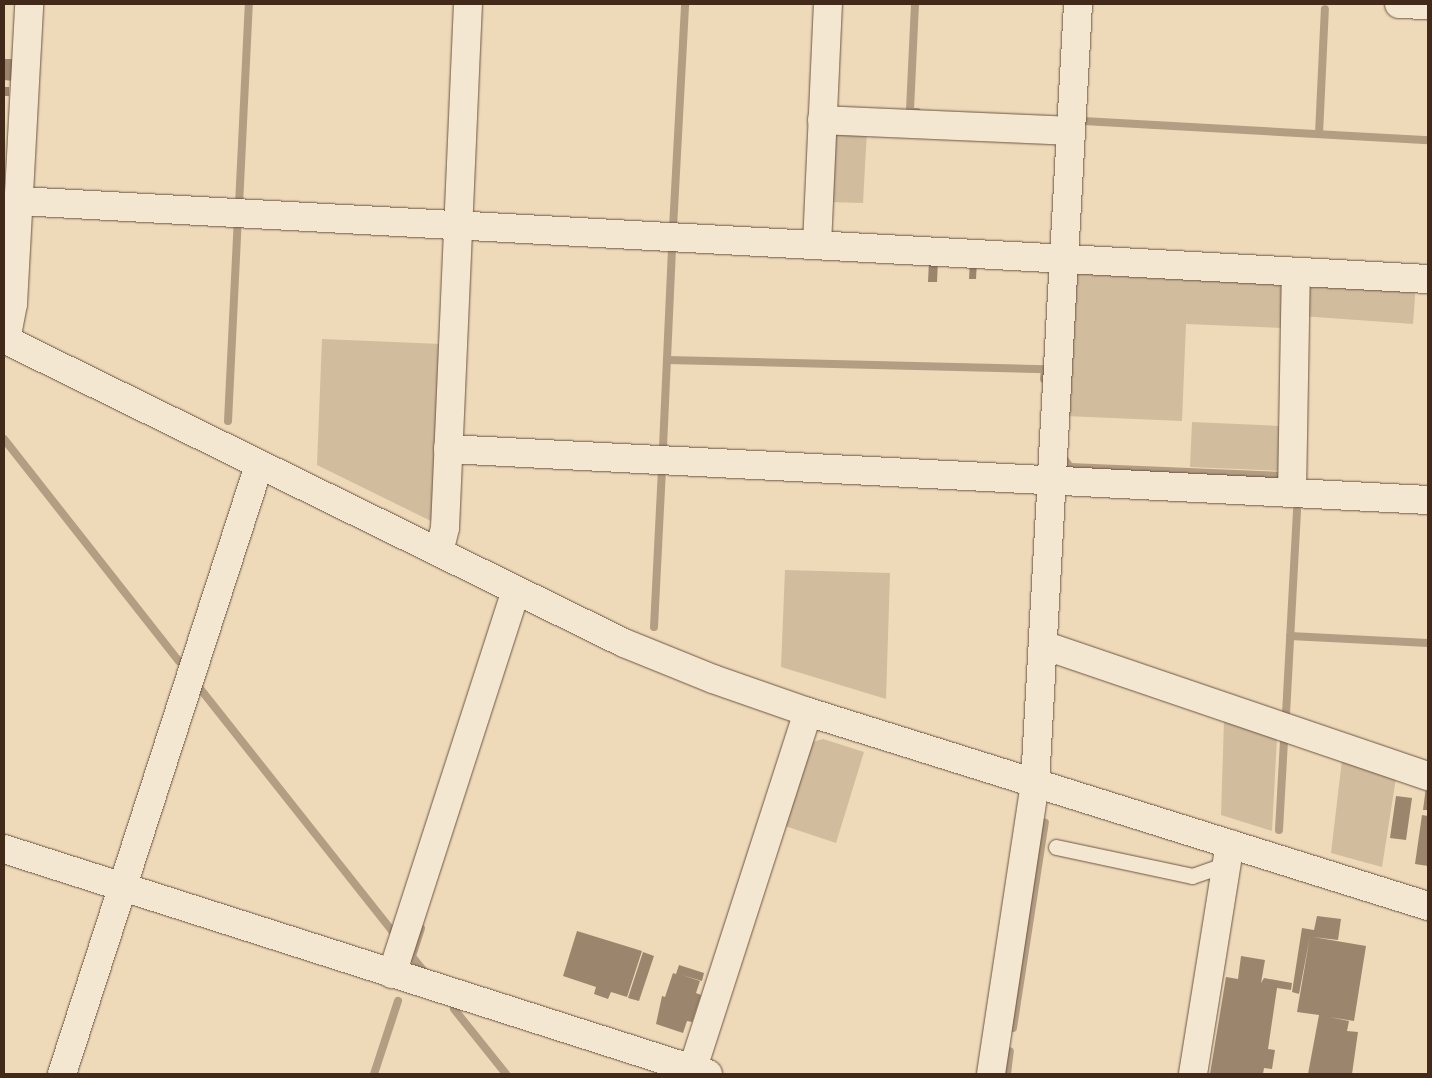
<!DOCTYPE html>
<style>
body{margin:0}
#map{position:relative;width:1432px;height:1078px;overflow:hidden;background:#eedab9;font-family:"IM FELL Double Pica",serif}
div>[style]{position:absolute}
.green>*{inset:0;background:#d1bc9e}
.stream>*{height:8px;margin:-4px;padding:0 4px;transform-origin:4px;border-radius:4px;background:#b49e83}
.building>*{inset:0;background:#9b856d}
.roads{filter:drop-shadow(0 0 1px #6d5542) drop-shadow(0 0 1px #6d5542)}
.service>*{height:15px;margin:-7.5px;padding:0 7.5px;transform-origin:7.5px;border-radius:7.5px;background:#f4e7d2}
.minor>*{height:28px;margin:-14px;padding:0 14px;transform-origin:14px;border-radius:14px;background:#f4e7d2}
.tertiary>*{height:28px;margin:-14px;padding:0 14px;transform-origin:14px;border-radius:14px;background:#f4e7d2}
span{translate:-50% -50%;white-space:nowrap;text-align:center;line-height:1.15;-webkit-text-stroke:5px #f4e7d2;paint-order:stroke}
.frame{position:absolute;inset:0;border:5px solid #42291a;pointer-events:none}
</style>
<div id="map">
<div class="green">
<i style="clip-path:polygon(867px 130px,863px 203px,825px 202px,828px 134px)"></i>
<i style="clip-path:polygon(1071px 272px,1285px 281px,1283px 328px,1186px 324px,1182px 421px,1065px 416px)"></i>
<i style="clip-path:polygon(1416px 284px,1413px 324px,1301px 316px,1301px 285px)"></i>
<i style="clip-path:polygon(322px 339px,441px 344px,435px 523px,317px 465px)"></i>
<i style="clip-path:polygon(1192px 422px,1282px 426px,1282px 471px,1190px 467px)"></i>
<i style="clip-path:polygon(785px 570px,890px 573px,886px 699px,781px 667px)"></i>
<i style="clip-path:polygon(1224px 720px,1277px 737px,1272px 831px,1221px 815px)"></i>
<i style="clip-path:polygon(823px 739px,864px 752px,836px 843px,782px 825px,809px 743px)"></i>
<i style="clip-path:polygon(1342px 760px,1396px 778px,1382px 867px,1331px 853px)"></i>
</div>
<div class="stream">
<i style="left:915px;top:4px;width:108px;rotate:92.7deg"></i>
<i style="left:910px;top:112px;width:7px"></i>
<i style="left:1083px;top:121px;width:346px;rotate:3.2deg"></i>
<i style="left:1319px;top:134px;width:125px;rotate:-87.3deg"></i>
<i style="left:239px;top:205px;width:201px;rotate:-87.2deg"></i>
<i style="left:673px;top:228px;width:224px;rotate:-86.9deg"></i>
<i style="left:667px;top:360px;width:378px;rotate:1.4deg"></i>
<i style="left:1045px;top:369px;width:10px;rotate:96deg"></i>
<i style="left:228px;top:421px;width:201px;rotate:-87.2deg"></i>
<i style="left:4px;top:439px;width:283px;rotate:51.8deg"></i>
<i style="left:663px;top:447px;width:201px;rotate:-87.4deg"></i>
<i style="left:1065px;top:460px;width:9px;rotate:54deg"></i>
<i style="left:1070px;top:467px;width:213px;rotate:2.4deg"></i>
<i style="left:654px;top:627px;width:156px;rotate:-87.1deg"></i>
<i style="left:1290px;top:636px;width:138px;rotate:2.9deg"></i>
<i style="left:198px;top:686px;width:315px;rotate:51.6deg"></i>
<i style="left:1286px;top:714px;width:204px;rotate:-86.9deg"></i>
<i style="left:1279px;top:830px;width:89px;rotate:-86.8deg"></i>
<i style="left:410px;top:954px;width:26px;rotate:51deg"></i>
<i style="left:412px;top:956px;width:29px;rotate:-72deg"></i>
<i style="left:454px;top:1009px;width:83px;rotate:51.3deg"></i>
<i style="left:1013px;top:1028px;width:208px;rotate:-81.2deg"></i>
<i style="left:374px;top:1074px;width:77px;rotate:-71.8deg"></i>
<i style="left:1007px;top:1074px;width:23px;rotate:-83deg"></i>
</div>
<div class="building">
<i style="clip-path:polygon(5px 59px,14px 59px,13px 81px,4px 80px)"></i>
<i style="clip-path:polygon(4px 87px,9px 87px,9px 96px,4px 96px)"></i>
<i style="clip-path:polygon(929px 260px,938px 260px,937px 282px,928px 282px)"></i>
<i style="clip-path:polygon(970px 261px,977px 261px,976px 279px,969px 279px)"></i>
<i style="clip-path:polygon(1426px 787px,1428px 787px,1428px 810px,1423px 810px)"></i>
<i style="clip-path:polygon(1396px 796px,1412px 798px,1406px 840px,1390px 838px)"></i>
<i style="clip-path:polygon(1422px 815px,1428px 816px,1428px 866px,1415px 864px)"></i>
<i style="clip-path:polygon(1317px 916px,1341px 919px,1338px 940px,1313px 937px,1366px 946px,1354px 1021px,1329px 1017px,1349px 1021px,1347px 1031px,1358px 1032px,1352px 1074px,1308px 1074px,1319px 1015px,1297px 1012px,1310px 936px,1299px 994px,1292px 992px,1302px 928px,1314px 930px)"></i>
<i style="clip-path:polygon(577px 931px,642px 951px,627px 997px,611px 992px,608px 999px,594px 994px,596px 987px,563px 976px)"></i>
<i style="clip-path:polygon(643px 952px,654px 956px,639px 1001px,628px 998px)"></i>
<i style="clip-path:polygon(1241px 956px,1265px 960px,1261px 983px,1264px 978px,1292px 983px,1291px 990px,1277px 988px,1268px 1049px,1275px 1050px,1272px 1069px,1264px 1068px,1263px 1074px,1210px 1074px,1226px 977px,1238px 979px)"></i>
<i style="clip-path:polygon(679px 965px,704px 973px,702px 981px,682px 975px,700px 981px,696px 993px,701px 995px,692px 1022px,687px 1021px,683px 1033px,656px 1024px,662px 996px,665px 997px,673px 973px,676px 974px)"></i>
</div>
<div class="roads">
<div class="service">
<i style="left:1056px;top:847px;width:139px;rotate:12deg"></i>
<i style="left:1192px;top:876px;width:37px;rotate:-19deg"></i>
</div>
<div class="minor">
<i style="left:1399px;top:4px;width:29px;rotate:2deg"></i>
<i style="left:822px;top:120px;width:249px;rotate:2.5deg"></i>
<i style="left:19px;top:201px;width:1411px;rotate:3.17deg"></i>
<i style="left:817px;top:245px;width:241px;rotate:-87.4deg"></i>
<i style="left:6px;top:340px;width:37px;rotate:-79deg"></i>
<i style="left:13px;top:304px;width:300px;rotate:-86.9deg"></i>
<i style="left:448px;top:449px;width:981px;rotate:2.98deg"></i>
<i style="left:1292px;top:493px;width:221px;rotate:-89deg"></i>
<i style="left:439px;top:552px;width:25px;rotate:-76deg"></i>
<i style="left:445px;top:528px;width:525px;rotate:-87.49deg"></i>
<i style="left:1043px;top:645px;width:407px;rotate:18.8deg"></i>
<i style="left:4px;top:849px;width:739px;rotate:17.72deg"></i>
<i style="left:392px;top:974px;width:403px;rotate:-72.1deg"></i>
<i style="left:62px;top:1074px;width:640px;rotate:-72.07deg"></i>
<i style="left:691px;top:1074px;width:380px;rotate:-72.1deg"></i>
<i style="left:991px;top:1074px;width:294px;rotate:-81.4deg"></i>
<i style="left:1035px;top:783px;width:780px;rotate:-86.84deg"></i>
<i style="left:1193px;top:1074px;width:233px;rotate:-80.9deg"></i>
</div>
<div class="tertiary">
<i style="left:4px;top:339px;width:691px;rotate:26.12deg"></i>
<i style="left:624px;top:643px;width:96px;rotate:22deg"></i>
<i style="left:713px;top:679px;width:101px;rotate:19.2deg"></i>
<i style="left:808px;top:712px;width:650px;rotate:17.38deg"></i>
</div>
</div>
<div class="frame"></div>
</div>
